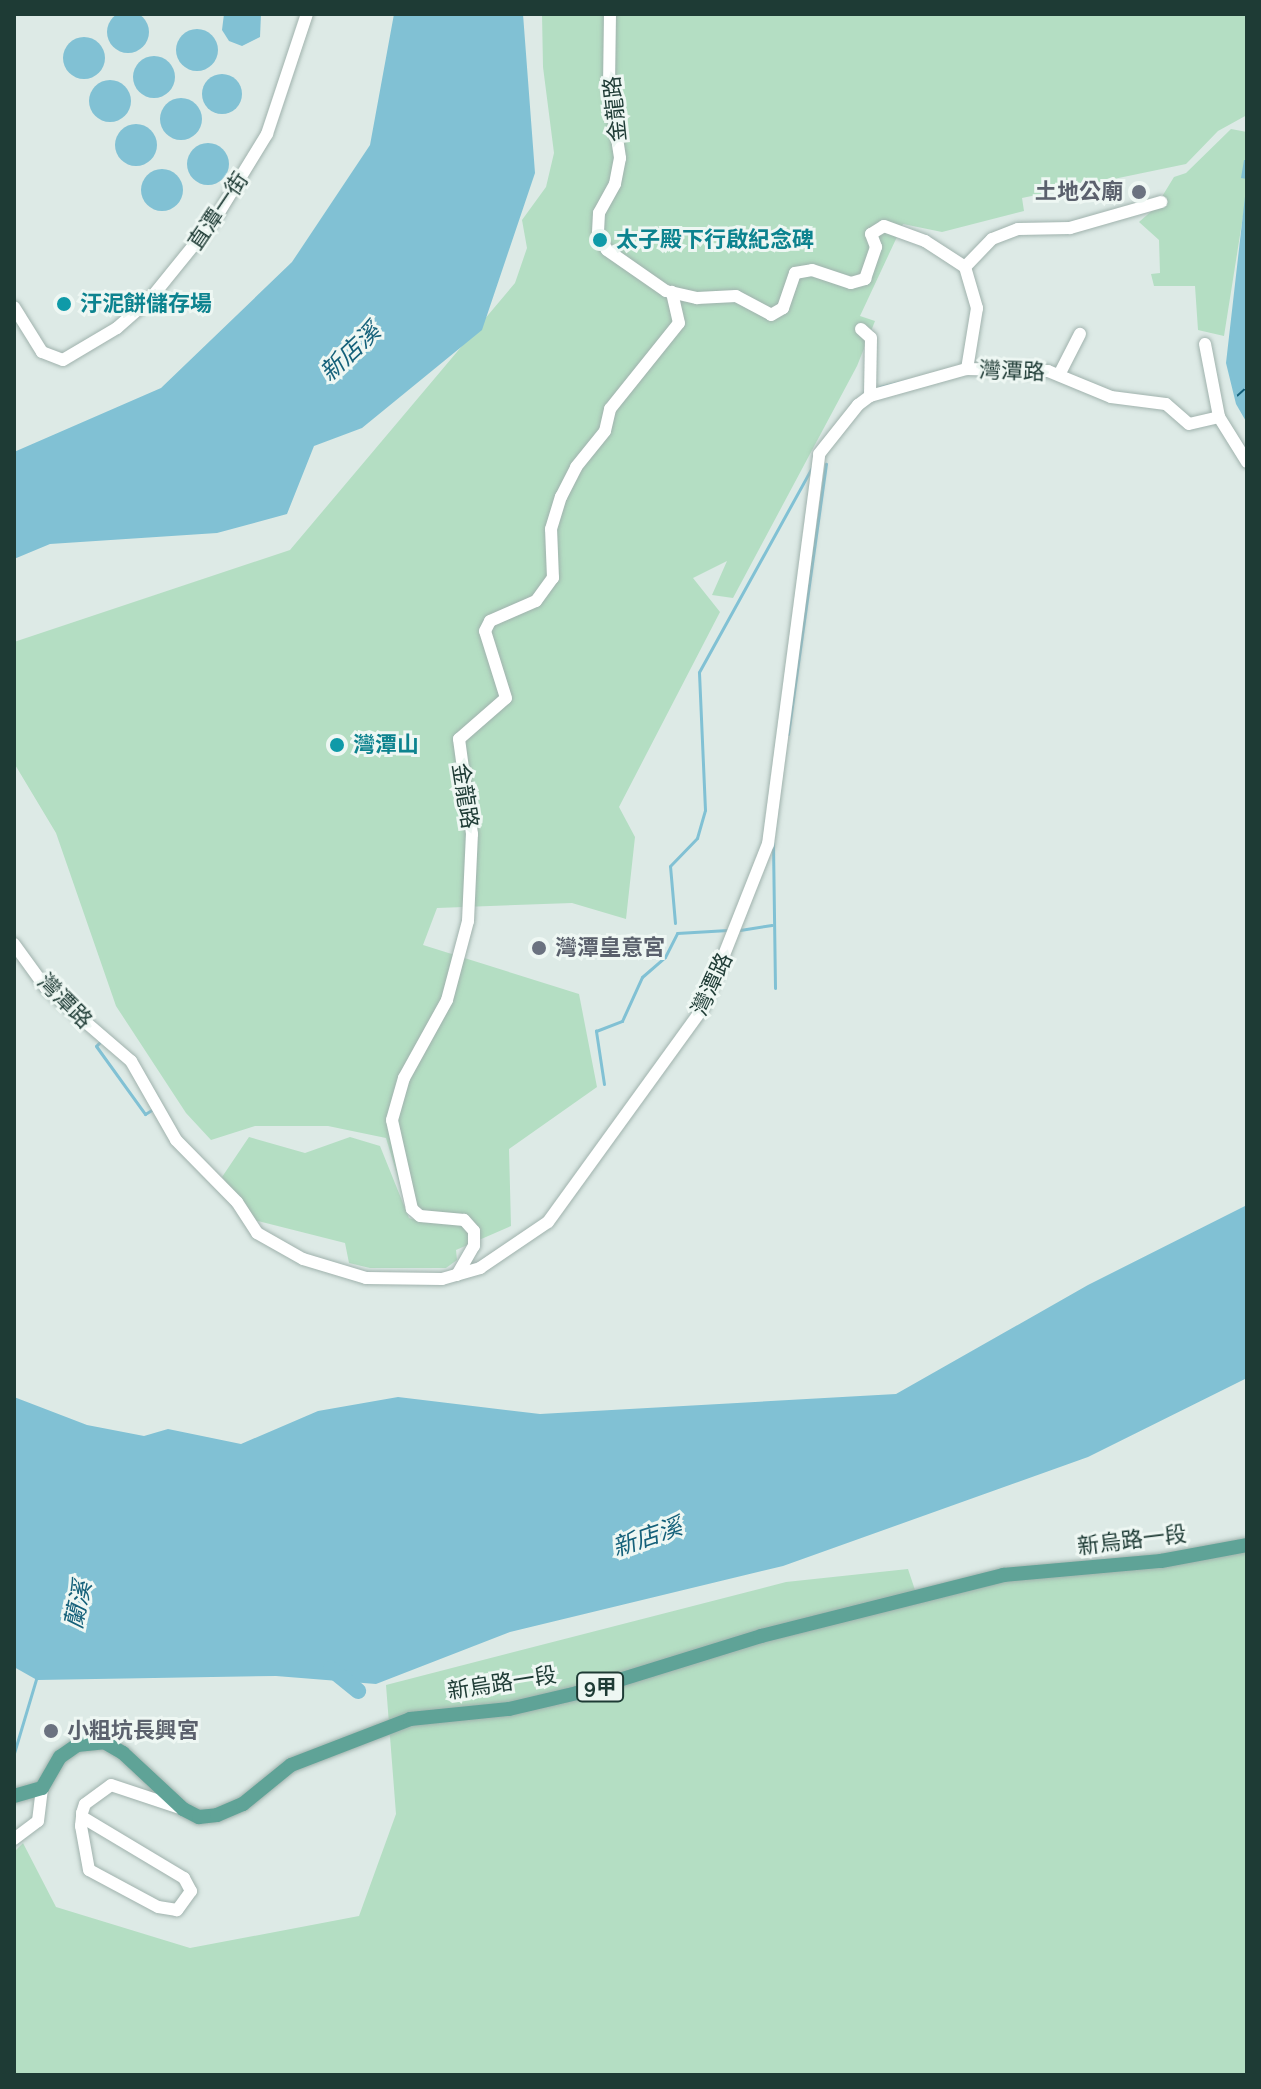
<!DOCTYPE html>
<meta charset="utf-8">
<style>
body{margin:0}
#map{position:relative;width:1261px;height:2089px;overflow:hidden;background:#ddeae6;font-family:Raleway,"Noto Sans TC",sans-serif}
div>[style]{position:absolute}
.green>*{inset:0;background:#b4dec3}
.water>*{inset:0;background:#81c1d4}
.round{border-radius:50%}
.stream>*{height:3px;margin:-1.5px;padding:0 1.5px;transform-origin:1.5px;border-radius:1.5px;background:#81c1d4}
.river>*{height:16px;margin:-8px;padding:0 8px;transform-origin:8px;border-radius:8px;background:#81c1d4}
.ferry>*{height:2px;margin-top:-1px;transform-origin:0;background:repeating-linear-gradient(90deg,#15617a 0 10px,transparent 0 18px)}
.roads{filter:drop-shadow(0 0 2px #a0b2ad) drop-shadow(0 0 2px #a0b2ad)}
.minor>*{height:12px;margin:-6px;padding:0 6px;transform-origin:6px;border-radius:6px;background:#fff}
.major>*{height:14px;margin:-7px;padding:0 7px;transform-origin:7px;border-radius:7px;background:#5fa397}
.dots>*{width:22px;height:22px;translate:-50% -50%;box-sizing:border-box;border:4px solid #eef7f3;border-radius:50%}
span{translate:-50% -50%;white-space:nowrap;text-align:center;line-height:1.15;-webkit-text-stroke:6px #eef7f3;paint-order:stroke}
.shield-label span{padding:2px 6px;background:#eef7f3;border:2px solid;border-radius:6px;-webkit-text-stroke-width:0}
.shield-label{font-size:20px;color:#1e3b35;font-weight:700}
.street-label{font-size:22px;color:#1e3b35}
.worship-label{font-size:22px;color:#5b616d;font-weight:700}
.right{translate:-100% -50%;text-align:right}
.left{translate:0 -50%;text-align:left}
.culture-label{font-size:22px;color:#0d838f;font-weight:700}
.water-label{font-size:24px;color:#15617a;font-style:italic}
.frame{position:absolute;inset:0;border:16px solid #1e3b35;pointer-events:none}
</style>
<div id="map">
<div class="green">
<i style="clip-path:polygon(542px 14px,1247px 14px,1247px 115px,1218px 131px,1186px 164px,1022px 198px,1024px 211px,942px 232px,903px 224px,860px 316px,875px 321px,857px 366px,733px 598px,712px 595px,727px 561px,693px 578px,720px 612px,619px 807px,635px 837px,626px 919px,572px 903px,437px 908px,423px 945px,579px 994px,597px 1087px,509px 1149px,511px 1226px,456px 1250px,457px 1260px,446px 1268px,370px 1268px,349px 1263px,345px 1243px,254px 1220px,222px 1177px,249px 1137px,305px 1153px,350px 1137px,380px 1146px,409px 1218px,425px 1223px,405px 1201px,386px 1138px,328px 1126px,255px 1126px,211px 1140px,186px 1113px,116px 1006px,56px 833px,14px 763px,14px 642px,290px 550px,515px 283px,527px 248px,522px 220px,546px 187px,554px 153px,543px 67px)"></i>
<i style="clip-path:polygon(1231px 129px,1247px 132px,1247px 191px,1224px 336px,1198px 330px,1195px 286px,1154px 286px,1151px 274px,1160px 273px,1159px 240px,1139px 222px,1155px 208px,1174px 177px,1186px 173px)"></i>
<i style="clip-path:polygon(1247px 1545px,1247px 2075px,14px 2075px,14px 1852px,23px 1843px,56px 1907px,190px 1948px,359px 1916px,396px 1814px,386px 1685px,786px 1582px,908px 1569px,919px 1602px,1013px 1574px)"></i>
</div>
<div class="water">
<i class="round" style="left:107px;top:11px;width:42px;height:42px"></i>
<i style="clip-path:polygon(224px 14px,261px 14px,260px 37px,242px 46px,229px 41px,222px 30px)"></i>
<i style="clip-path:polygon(394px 14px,523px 14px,535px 173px,482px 330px,362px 428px,314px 446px,287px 514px,217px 533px,50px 544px,14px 559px,14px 452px,161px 388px,292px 262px,370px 145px)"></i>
<i class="round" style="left:176px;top:29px;width:42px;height:42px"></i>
<i class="round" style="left:63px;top:37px;width:42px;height:42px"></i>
<i class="round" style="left:133px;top:56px;width:42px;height:42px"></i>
<i class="round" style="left:202px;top:74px;width:40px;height:40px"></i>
<i class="round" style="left:89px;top:80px;width:42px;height:42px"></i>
<i class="round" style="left:160px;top:98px;width:42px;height:42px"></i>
<i class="round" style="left:115px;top:124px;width:42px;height:42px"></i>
<i class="round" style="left:187px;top:143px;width:42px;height:42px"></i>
<i style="clip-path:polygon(1244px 160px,1247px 160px,1247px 423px,1236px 404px,1226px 363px,1247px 179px,1241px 178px)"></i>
<i class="round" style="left:141px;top:169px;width:42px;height:42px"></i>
<i style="clip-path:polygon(1247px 1205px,1247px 1378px,1088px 1457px,783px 1566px,510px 1632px,376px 1684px,276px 1676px,37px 1680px,14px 1667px,14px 1397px,87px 1425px,144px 1436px,168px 1429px,241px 1444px,318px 1411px,398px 1397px,540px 1414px,896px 1394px,1088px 1285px)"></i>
</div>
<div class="stream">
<i style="left:880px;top:387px;width:56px;rotate:-13.5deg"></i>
<i style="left:788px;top:734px;width:273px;rotate:-82deg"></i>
<i style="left:773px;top:844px;width:144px;rotate:89.2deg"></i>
<i style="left:675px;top:923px;width:57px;rotate:-95deg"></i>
<i style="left:670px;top:866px;width:39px;rotate:-46deg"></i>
<i style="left:697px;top:838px;width:29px;rotate:-74deg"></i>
<i style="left:705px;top:810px;width:138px;rotate:-92.5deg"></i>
<i style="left:699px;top:672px;width:234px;rotate:-61.1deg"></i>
<i style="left:740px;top:930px;width:32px;rotate:-9deg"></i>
<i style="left:102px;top:1040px;width:8px;rotate:135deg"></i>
<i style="left:96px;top:1046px;width:84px;rotate:54.2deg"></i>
<i style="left:145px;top:1114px;width:12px;rotate:-31deg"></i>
<i style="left:604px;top:1084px;width:54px;rotate:-98.6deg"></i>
<i style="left:596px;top:1031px;width:28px;rotate:-21deg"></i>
<i style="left:622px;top:1021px;width:48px;rotate:-65.6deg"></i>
<i style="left:642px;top:977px;width:30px;rotate:-41deg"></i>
<i style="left:665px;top:957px;width:27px;rotate:-63deg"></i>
<i style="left:677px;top:933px;width:51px;rotate:-3.4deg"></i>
<i style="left:14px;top:1753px;width:80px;rotate:-73.4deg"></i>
</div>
<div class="river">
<i style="left:331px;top:1669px;width:35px;rotate:39deg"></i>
</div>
<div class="ferry">
<i style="left:1237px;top:396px;width:13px;rotate:-42deg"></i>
</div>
<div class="roads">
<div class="minor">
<i style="left:610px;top:14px;width:71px;rotate:90.8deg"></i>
<i style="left:609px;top:85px;width:74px;rotate:81.4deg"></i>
<i style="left:620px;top:158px;width:26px;rotate:101deg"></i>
<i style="left:615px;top:184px;width:33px;rotate:119deg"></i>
<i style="left:599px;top:213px;width:21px;rotate:93deg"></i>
<i style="left:598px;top:234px;width:18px;rotate:61deg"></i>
<i style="left:607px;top:250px;width:72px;rotate:34.8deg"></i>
<i style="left:666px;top:291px;width:32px;rotate:13deg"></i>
<i style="left:697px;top:298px;width:39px;rotate:-3deg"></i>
<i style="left:736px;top:296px;width:40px;rotate:28deg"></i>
<i style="left:771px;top:315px;width:14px;rotate:-30deg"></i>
<i style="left:783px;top:308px;width:37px;rotate:-71deg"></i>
<i style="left:795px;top:273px;width:17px;rotate:-10deg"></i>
<i style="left:812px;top:270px;width:41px;rotate:18.4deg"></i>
<i style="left:851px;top:283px;width:15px;rotate:-16deg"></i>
<i style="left:865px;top:279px;width:34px;rotate:-71deg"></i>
<i style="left:876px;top:247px;width:14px;rotate:-111deg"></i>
<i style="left:871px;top:234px;width:15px;rotate:-32deg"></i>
<i style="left:884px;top:226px;width:44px;rotate:20.1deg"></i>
<i style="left:925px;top:241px;width:48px;rotate:33deg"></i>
<i style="left:965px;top:267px;width:43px;rotate:73.7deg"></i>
<i style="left:977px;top:308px;width:62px;rotate:99.3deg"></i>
<i style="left:965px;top:267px;width:39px;rotate:-46deg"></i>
<i style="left:992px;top:239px;width:28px;rotate:-21deg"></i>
<i style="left:1018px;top:229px;width:52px;rotate:-1.1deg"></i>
<i style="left:1070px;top:228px;width:95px;rotate:-15.9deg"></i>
<i style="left:14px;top:307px;width:53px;rotate:58.1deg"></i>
<i style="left:42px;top:352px;width:22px;rotate:21deg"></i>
<i style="left:63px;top:360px;width:63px;rotate:-30.7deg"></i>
<i style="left:117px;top:328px;width:45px;rotate:-41.4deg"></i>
<i style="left:151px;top:298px;width:102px;rotate:-51deg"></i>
<i style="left:215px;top:219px;width:100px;rotate:-58.5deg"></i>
<i style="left:267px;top:134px;width:126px;rotate:-71.6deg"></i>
<i style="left:861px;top:329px;width:13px;rotate:42deg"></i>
<i style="left:871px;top:338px;width:58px;rotate:91deg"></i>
<i style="left:1205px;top:344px;width:74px;rotate:79.1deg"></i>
<i style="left:1219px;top:417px;width:53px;rotate:58.1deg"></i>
<i style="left:1060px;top:373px;width:44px;rotate:-62.9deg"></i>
<i style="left:14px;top:944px;width:54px;rotate:54deg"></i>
<i style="left:46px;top:988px;width:112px;rotate:40.7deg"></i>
<i style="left:131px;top:1061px;width:91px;rotate:60.3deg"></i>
<i style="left:176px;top:1140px;width:87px;rotate:45.5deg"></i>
<i style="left:237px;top:1202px;width:37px;rotate:57deg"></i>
<i style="left:257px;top:1233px;width:53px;rotate:29.5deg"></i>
<i style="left:303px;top:1259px;width:66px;rotate:16.8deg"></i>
<i style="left:366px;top:1278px;width:76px;rotate:0.8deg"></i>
<i style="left:442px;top:1279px;width:40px;rotate:-16deg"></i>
<i style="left:480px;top:1268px;width:82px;rotate:-34.1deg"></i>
<i style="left:548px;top:1222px;width:264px;rotate:-54.1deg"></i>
<i style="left:703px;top:1008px;width:176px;rotate:-68.4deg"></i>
<i style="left:768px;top:844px;width:393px;rotate:-82.5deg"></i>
<i style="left:819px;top:454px;width:63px;rotate:-51.5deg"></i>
<i style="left:858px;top:405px;width:15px;rotate:-37deg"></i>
<i style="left:870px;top:396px;width:101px;rotate:-15.6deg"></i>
<i style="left:967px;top:369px;width:81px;rotate:1.4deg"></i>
<i style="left:1048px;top:371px;width:68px;rotate:22.4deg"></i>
<i style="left:1111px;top:397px;width:55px;rotate:7.3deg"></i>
<i style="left:1166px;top:404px;width:30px;rotate:41deg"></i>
<i style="left:1189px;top:424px;width:31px;rotate:-13deg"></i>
<i style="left:457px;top:1275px;width:34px;rotate:-60deg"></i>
<i style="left:474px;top:1246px;width:15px;rotate:-90deg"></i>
<i style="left:474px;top:1231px;width:15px;rotate:-132deg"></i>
<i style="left:464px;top:1220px;width:44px;rotate:-174.8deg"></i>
<i style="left:420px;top:1216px;width:11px;rotate:-139deg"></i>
<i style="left:412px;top:1209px;width:91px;rotate:-102.7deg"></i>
<i style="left:392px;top:1120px;width:44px;rotate:-74.1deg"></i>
<i style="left:404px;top:1078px;width:89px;rotate:-61.1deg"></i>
<i style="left:447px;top:1000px;width:82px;rotate:-75.1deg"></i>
<i style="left:468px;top:921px;width:87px;rotate:-87.4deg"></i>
<i style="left:472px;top:834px;width:96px;rotate:-97.8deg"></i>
<i style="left:459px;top:739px;width:62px;rotate:-41.1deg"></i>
<i style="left:506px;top:698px;width:70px;rotate:-107.4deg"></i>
<i style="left:485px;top:631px;width:11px;rotate:-63deg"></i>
<i style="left:490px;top:621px;width:50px;rotate:-23.5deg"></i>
<i style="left:536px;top:601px;width:29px;rotate:-54deg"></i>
<i style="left:553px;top:578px;width:49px;rotate:-92.3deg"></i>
<i style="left:551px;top:529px;width:34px;rotate:-73deg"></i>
<i style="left:561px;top:497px;width:34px;rotate:-63deg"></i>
<i style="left:576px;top:467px;width:46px;rotate:-51.1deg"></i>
<i style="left:605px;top:431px;width:23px;rotate:-77deg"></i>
<i style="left:610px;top:409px;width:110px;rotate:-51.3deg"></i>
<i style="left:679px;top:323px;width:32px;rotate:-103deg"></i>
<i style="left:82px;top:1817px;width:119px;rotate:30.9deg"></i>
<i style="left:184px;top:1878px;width:15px;rotate:62deg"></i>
<i style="left:191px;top:1891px;width:24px;rotate:126deg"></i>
<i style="left:177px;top:1910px;width:19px;rotate:-171deg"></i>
<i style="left:158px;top:1907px;width:78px;rotate:-151.8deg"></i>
<i style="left:89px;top:1870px;width:45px;rotate:-100.3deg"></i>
<i style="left:81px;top:1826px;width:9px;rotate:-84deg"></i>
<i style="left:82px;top:1817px;width:4px;rotate:-90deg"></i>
<i style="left:82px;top:1813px;width:9px;rotate:-72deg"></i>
<i style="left:85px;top:1804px;width:32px;rotate:-36deg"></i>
<i style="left:111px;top:1785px;width:76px;rotate:18.4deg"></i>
<i style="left:14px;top:1839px;width:30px;rotate:-37deg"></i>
<i style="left:38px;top:1821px;width:33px;rotate:-83deg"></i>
</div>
<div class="major">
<i style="left:14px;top:1796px;width:29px;rotate:-16deg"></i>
<i style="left:42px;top:1788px;width:36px;rotate:-60deg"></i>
<i style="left:60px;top:1757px;width:21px;rotate:-35deg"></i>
<i style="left:77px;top:1745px;width:27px;rotate:-6deg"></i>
<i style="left:104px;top:1742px;width:22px;rotate:30deg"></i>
<i style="left:123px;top:1753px;width:82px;rotate:43deg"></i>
<i style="left:183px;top:1809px;width:18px;rotate:27deg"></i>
<i style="left:199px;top:1817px;width:18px;rotate:-6deg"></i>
<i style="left:217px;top:1815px;width:28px;rotate:-23deg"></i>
<i style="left:243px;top:1804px;width:62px;rotate:-39.1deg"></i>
<i style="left:291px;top:1765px;width:128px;rotate:-21.1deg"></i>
<i style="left:410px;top:1719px;width:100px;rotate:-5.8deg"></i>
<i style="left:509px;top:1709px;width:70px;rotate:-13.2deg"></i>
<i style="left:577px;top:1693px;width:193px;rotate:-17.2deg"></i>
<i style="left:761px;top:1636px;width:250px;rotate:-14.1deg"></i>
<i style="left:1003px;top:1575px;width:159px;rotate:-5.1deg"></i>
<i style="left:1161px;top:1561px;width:87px;rotate:-10.5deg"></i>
</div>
</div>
<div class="dots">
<i style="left:1139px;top:192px;background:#6b7280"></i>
<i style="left:600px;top:240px;background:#0f9aa8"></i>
<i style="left:64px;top:304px;background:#0f9aa8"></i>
<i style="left:337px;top:745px;background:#0f9aa8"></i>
<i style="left:539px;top:948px;background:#6b7280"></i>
<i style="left:51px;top:1731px;background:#6b7280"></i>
</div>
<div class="shield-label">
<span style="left:600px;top:1687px">9甲</span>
</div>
<div class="street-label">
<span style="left:615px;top:109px;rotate:-96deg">金龍路</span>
<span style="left:218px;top:211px;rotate:-56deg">直潭一街</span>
<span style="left:1012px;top:371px;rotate:2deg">灣潭路</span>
<span style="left:465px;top:796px;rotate:81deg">金龍路</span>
<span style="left:712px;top:984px;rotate:-65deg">灣潭路</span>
<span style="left:65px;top:1001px;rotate:45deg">灣潭路</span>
<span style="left:1132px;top:1540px;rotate:-7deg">新烏路一段</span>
<span style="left:502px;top:1683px;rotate:-9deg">新烏路一段</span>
</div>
<div class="worship-label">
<span class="right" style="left:1123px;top:192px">土地公廟</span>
<span class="left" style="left:555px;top:948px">灣潭皇意宮</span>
<span class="left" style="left:67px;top:1731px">小粗坑長興宮</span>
</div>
<div class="culture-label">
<span class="left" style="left:616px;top:240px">太子殿下行啟紀念碑</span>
<span class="left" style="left:80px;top:304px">汙泥餅儲存場</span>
<span class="left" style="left:353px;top:745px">灣潭山</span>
</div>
<div class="water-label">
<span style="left:350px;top:352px;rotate:-43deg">新店溪</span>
<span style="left:647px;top:1537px;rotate:-19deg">新店溪</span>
<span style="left:78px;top:1605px;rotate:-78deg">蘭溪</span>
</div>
<div class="frame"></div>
</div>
